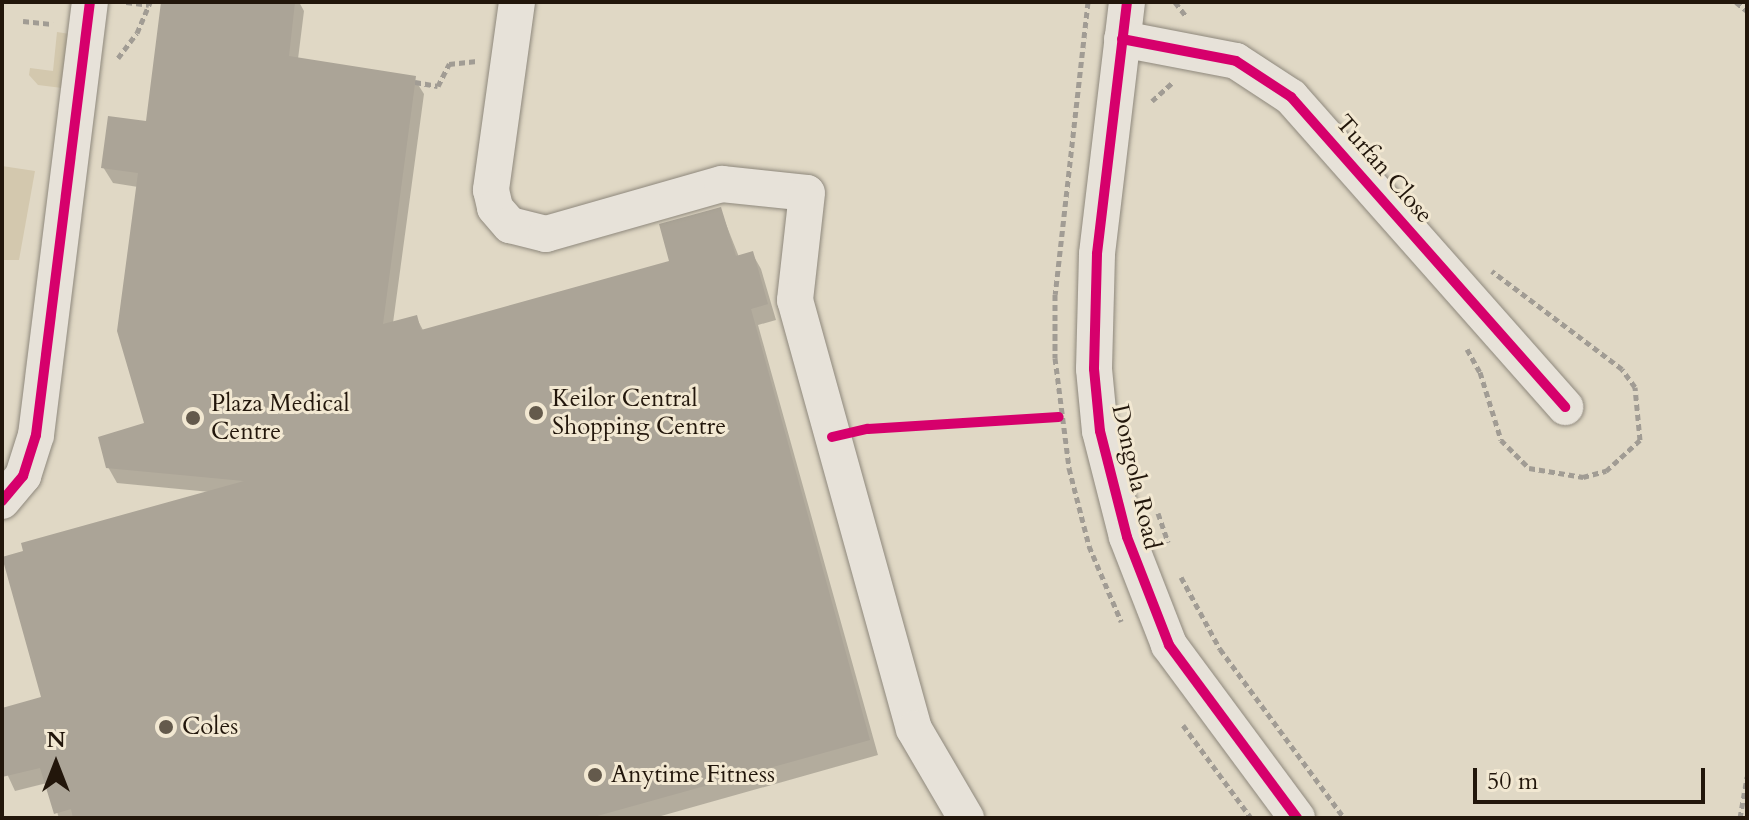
<!DOCTYPE html>
<style>
body{margin:0}
#map{position:relative;width:1749px;height:820px;overflow:hidden;background:#e0d8c5;font-family:Cardo,serif}
div>[style]{position:absolute}
.green>*{inset:0;background:#d3c8ae}
.shadow>*{inset:0;background:#0003}
.building>*{inset:0;background:#aba497}
.path>*{height:5px;margin-top:-2.5px;transform-origin:0;background:repeating-linear-gradient(90deg,#a19c94 0 6px,transparent 0 10px)}
.roads{filter:drop-shadow(0 0 2px #8e887c) drop-shadow(0 0 2px #8e887c)}
.minor>*{height:36px;margin:-18px;padding:0 18px;transform-origin:18px;border-radius:18px;background:#e7e2d9}
.cycleway>*{height:10px;margin:-5px;padding:0 5px;transform-origin:5px;border-radius:5px;background:#d6006c}
.dots>*{width:22px;height:22px;translate:-50% -50%;box-sizing:border-box;border:4px solid #f2e8d2;border-radius:50%}
span{translate:-50% -50%;white-space:nowrap;text-align:center;line-height:1.15;-webkit-text-stroke:6px #f2e8d2;paint-order:stroke}
.street-label{font-size:24px;color:#22160b}
.poi-label{font-size:24px;color:#22160b}
.left{translate:0 -50%;text-align:left}
.frame{position:absolute;inset:0;border:4px solid #22160b;pointer-events:none}
.north{position:absolute;left:16px;top:724px;width:80px;height:80px;-webkit-text-stroke:6px #f2e8d2;paint-order:stroke;rotate:0deg;font-size:22px;font-weight:700;line-height:32px;text-align:center;color:#22160b}
.north::after{content:'';display:block;margin:auto;width:28px;height:36px;background:#22160b;clip-path:polygon(50% 0,100% 100%,50% 72%,0 100%)}
.scale{position:absolute;left:1473px;top:768px;width:232px;height:36px;box-sizing:border-box;border:4px solid #22160b;border-top:0;padding-left:10px;font-size:24px;line-height:28px;white-space:nowrap;color:#22160b;-webkit-text-stroke:6px #f2e8d2;paint-order:stroke}
</style>
<div id="map">
<div class="green">
<i style="clip-path:polygon(57px 32px,70px 34px,62px 88px,38px 85px,29px 75px,30px 68px,53px 71px)"></i>
<i style="clip-path:polygon(2px 166px,35px 171px,19px 260px,2px 260px)"></i>
</div>
<div class="shadow">
<i style="clip-path:polygon(162px 2px,299px 2px,304px 11px,298px 59px,414px 78px,424px 94px,393px 323px,416px 317px,424px 332px,672px 262px,720px 209px,739px 257px,752px 253px,761px 269px,776px 320px,758px 325px,878px 755px,654px 818px,59px 818px,47px 783px,15px 791px,2px 763px,2px 711px,43px 698px,210px 492px,117px 483px,108px 467px,146px 424px,138px 187px,113px 183px,103px 167px,147px 123px)"></i>
</div>
<div class="building">
<i style="clip-path:polygon(161px 2px,295px 2px,289px 56px,416px 76px,383px 324px,417px 315px,421px 330px,669px 261px,659px 224px,721px 207px,736px 256px,753px 251px,768px 304px,751px 309px,870px 740px,590px 818px,73px 818px,71px 809px,54px 814px,40px 768px,2px 777px,2px 708px,41px 697px,2px 557px,23px 551px,21px 543px,244px 481px,106px 468px,98px 437px,144px 423px,117px 331px,138px 173px,101px 168px,108px 116px,146px 121px)"></i>
</div>
<div class="path">
<i style="left:126px;top:2px;width:23px;rotate:7deg"></i>
<i style="left:1088px;top:2px;width:294px;rotate:96.4deg"></i>
<i style="left:1055px;top:294px;width:64px;rotate:90deg"></i>
<i style="left:1055px;top:358px;width:111px;rotate:82.7deg"></i>
<i style="left:1069px;top:468px;width:81px;rotate:75.6deg"></i>
<i style="left:1089px;top:546px;width:82px;rotate:66.9deg"></i>
<i style="left:1175px;top:2px;width:18px;rotate:52deg"></i>
<i style="left:1736px;top:2px;width:14px;rotate:39deg"></i>
<i style="left:23px;top:21px;width:30px;rotate:6deg"></i>
<i style="left:118px;top:58px;width:31px;rotate:-53deg"></i>
<i style="left:137px;top:33px;width:34px;rotate:-67deg"></i>
<i style="left:415px;top:82px;width:23px;rotate:10deg"></i>
<i style="left:438px;top:86px;width:25px;rotate:-63deg"></i>
<i style="left:449px;top:64px;width:28px;rotate:-6deg"></i>
<i style="left:1152px;top:101px;width:27px;rotate:-42deg"></i>
<i style="left:1467px;top:349px;width:26px;rotate:61deg"></i>
<i style="left:1480px;top:372px;width:71px;rotate:72.8deg"></i>
<i style="left:1501px;top:440px;width:40px;rotate:45deg"></i>
<i style="left:1529px;top:468px;width:55px;rotate:9.5deg"></i>
<i style="left:1583px;top:477px;width:24px;rotate:-15deg"></i>
<i style="left:1606px;top:471px;width:46px;rotate:-42.4deg"></i>
<i style="left:1640px;top:440px;width:53px;rotate:-95.4deg"></i>
<i style="left:1635px;top:387px;width:22px;rotate:-126deg"></i>
<i style="left:1622px;top:369px;width:163px;rotate:-143deg"></i>
<i style="left:1158px;top:513px;width:31px;rotate:71deg"></i>
<i style="left:1181px;top:577px;width:82px;rotate:61.6deg"></i>
<i style="left:1220px;top:649px;width:210px;rotate:53.7deg"></i>
<i style="left:1183px;top:725px;width:115px;rotate:53.8deg"></i>
<i style="left:1740px;top:818px;width:42px;rotate:-80.3deg"></i>
</div>
<div class="roads">
<div class="minor">
<i style="left:517px;top:2px;width:190px;rotate:97.9deg"></i>
<i style="left:491px;top:190px;width:18px;rotate:77deg"></i>
<i style="left:495px;top:208px;width:23px;rotate:49deg"></i>
<i style="left:510px;top:225px;width:37px;rotate:14deg"></i>
<i style="left:546px;top:234px;width:183px;rotate:-15.9deg"></i>
<i style="left:722px;top:184px;width:85px;rotate:6deg"></i>
<i style="left:807px;top:193px;width:108px;rotate:96.4deg"></i>
<i style="left:795px;top:300px;width:445px;rotate:74.5deg"></i>
<i style="left:914px;top:729px;width:103px;rotate:59.7deg"></i>
<i style="left:1127px;top:2px;width:254px;rotate:96.8deg"></i>
<i style="left:1097px;top:254px;width:115px;rotate:91.5deg"></i>
<i style="left:1094px;top:369px;width:62px;rotate:84.5deg"></i>
<i style="left:1100px;top:431px;width:109px;rotate:75.7deg"></i>
<i style="left:1127px;top:537px;width:116px;rotate:68.7deg"></i>
<i style="left:1169px;top:645px;width:215px;rotate:53.5deg"></i>
<i style="left:1122px;top:39px;width:116px;rotate:10.9deg"></i>
<i style="left:1236px;top:61px;width:66px;rotate:33.2deg"></i>
<i style="left:1291px;top:97px;width:414px;rotate:48.5deg"></i>
<i style="left:2px;top:501px;width:33px;rotate:-50deg"></i>
<i style="left:23px;top:476px;width:43px;rotate:-72.4deg"></i>
<i style="left:36px;top:435px;width:436px;rotate:-82.9deg"></i>
</div>
</div>
<div class="cycleway">
<i style="left:1127px;top:2px;width:254px;rotate:96.8deg"></i>
<i style="left:1097px;top:254px;width:115px;rotate:91.5deg"></i>
<i style="left:1094px;top:369px;width:62px;rotate:84.5deg"></i>
<i style="left:1100px;top:431px;width:109px;rotate:75.7deg"></i>
<i style="left:1127px;top:537px;width:116px;rotate:68.7deg"></i>
<i style="left:1169px;top:645px;width:215px;rotate:53.5deg"></i>
<i style="left:1122px;top:39px;width:116px;rotate:10.9deg"></i>
<i style="left:1236px;top:61px;width:66px;rotate:33.2deg"></i>
<i style="left:1291px;top:97px;width:414px;rotate:48.5deg"></i>
<i style="left:832px;top:437px;width:37px;rotate:-13deg"></i>
<i style="left:868px;top:429px;width:191px;rotate:-3.6deg"></i>
<i style="left:2px;top:501px;width:33px;rotate:-50deg"></i>
<i style="left:23px;top:476px;width:43px;rotate:-72.4deg"></i>
<i style="left:36px;top:435px;width:436px;rotate:-82.9deg"></i>
</div>
<div class="dots">
<i style="left:536px;top:413px;background:#645a4c"></i>
<i style="left:193px;top:418px;background:#645a4c"></i>
<i style="left:166px;top:727px;background:#645a4c"></i>
<i style="left:595px;top:775px;background:#645a4c"></i>
</div>
<div class="street-label">
<span style="left:1384px;top:169px;rotate:49deg">Turfan Close</span>
<span style="left:1136px;top:477px;rotate:77deg">Dongola Road</span>
</div>
<div class="poi-label">
<span class="left" style="left:552px;top:413px">Keilor Central<br>Shopping Centre</span>
<span class="left" style="left:211px;top:418px">Plaza Medical<br>Centre</span>
<span class="left" style="left:182px;top:727px">Coles</span>
<span class="left" style="left:611px;top:775px">Anytime Fitness</span>
</div>
<div class="frame"></div>
<div class="north">N</div>
<div class="scale">50 m</div>
</div>
